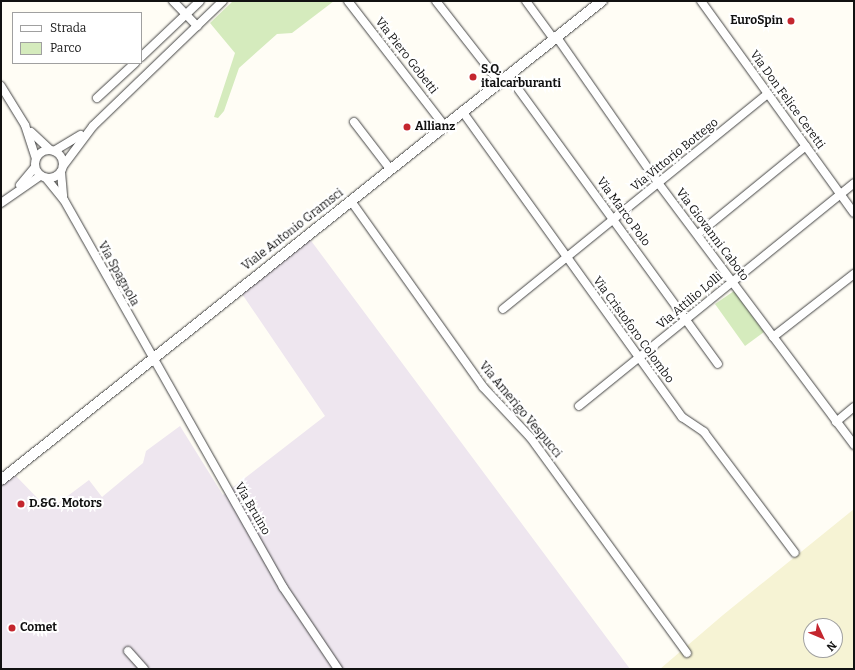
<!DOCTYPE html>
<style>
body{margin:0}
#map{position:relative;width:855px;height:670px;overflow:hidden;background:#fffdf5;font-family:Bitter,serif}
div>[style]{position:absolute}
.industrial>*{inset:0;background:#eee6ef}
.farmland>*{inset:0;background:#f6f3d4}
.green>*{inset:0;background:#d5ebbd}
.roads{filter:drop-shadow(0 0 1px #444) drop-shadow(0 0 1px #444)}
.minor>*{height:8px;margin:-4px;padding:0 4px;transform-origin:4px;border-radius:4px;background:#fff}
.minor>.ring{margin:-4px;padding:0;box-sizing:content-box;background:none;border:8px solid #fff;border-radius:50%}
.tertiary>*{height:10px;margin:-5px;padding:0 5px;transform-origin:5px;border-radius:5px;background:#fff}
.dots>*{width:11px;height:11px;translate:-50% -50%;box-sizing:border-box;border:2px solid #fff;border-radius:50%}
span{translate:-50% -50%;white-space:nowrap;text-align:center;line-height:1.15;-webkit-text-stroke:4px #fff;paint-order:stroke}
.poi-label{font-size:12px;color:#111;font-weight:700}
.right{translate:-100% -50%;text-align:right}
.left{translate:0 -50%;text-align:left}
.street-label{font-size:12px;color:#111}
.frame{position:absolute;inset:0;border:2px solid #111;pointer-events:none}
.legend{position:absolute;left:12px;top:12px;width:130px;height:52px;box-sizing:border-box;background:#fff;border:1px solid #a0a0a0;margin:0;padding:5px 7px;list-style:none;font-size:12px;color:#111}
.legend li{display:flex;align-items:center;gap:8px;height:20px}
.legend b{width:20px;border:1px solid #a0a0a0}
.north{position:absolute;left:803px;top:618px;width:40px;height:40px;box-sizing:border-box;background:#fff;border:1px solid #a0a0a0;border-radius:50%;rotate:134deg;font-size:11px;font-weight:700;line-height:16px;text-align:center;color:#111}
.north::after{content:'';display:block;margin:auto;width:14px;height:18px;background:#c4262e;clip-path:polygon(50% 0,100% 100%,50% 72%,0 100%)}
</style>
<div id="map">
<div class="industrial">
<i style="clip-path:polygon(309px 238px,630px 669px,1px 669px,1px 485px,14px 474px,49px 510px,89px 480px,102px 497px,143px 463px,146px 451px,180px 426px,223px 495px,325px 416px,240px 291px)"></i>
</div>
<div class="farmland">
<i style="clip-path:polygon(evenodd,854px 509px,854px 669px,660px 669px,723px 615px,854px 509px,811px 626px,835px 626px,835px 650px,811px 650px,811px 626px)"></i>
</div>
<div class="green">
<i style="clip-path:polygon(233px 1px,334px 1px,292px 33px,277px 34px,239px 68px,224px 111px,218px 118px,214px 117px,235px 53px,210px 23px)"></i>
<i style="clip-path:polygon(734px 291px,764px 332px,745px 346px,715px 304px)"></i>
</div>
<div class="roads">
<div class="minor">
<i style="left:173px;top:1px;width:35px;rotate:46deg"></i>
<i style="left:348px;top:1px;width:157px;rotate:52.3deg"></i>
<i style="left:436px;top:1px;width:104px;rotate:52deg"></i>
<i style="left:526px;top:1px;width:46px;rotate:53.9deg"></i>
<i style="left:701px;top:1px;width:261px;rotate:54.2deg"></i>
<i style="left:556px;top:36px;width:180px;rotate:55.2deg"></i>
<i style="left:659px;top:184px;width:326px;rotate:53.2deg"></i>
<i style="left:141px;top:57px;width:81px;rotate:-43.5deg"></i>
<i style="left:508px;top:75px;width:357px;rotate:54deg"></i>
<i style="left:1px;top:86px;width:46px;rotate:58.4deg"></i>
<i style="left:25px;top:125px;width:35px;rotate:72deg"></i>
<i style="left:97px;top:98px;width:52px;rotate:-42.6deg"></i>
<i style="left:462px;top:111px;width:377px;rotate:54.3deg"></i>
<i style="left:682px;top:417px;width:27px;rotate:34deg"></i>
<i style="left:704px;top:432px;width:151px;rotate:53.1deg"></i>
<i style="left:354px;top:122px;width:59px;rotate:52.5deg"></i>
<i style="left:31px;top:132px;width:26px;rotate:43deg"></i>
<i class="ring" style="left:35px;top:150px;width:20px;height:20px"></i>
<i style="left:54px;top:151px;width:31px;rotate:-31deg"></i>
<i style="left:63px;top:166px;width:50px;rotate:-53.1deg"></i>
<i style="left:93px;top:126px;width:180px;rotate:-43.9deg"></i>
<i style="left:61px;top:172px;width:24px;rotate:85deg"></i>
<i style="left:46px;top:178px;width:28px;rotate:51deg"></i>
<i style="left:64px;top:200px;width:445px;rotate:60.5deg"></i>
<i style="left:283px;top:587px;width:99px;rotate:56.1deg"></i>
<i style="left:20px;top:185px;width:23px;rotate:-50deg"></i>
<i style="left:351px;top:201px;width:228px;rotate:54.6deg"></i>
<i style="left:483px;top:387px;width:69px;rotate:46.8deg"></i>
<i style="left:530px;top:437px;width:267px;rotate:54deg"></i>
<i style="left:1px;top:203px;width:47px;rotate:-34.7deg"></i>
<i style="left:698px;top:234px;width:139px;rotate:-39.2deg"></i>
<i style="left:503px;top:309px;width:341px;rotate:-39.1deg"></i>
<i style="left:773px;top:337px;width:103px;rotate:-37.9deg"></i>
<i style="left:579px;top:406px;width:354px;rotate:-39deg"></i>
<i style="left:836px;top:422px;width:23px;rotate:-40deg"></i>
<i style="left:128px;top:651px;width:24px;rotate:48deg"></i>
</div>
<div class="tertiary">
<i style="left:1px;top:480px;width:769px;rotate:-38.56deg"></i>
</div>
</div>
<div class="dots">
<i style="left:791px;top:21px;background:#c4262e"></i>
<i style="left:473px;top:77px;background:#c4262e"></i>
<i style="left:407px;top:127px;background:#c4262e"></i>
<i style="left:21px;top:504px;background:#c4262e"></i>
<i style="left:12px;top:628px;background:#c4262e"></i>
</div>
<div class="poi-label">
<span class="right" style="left:783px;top:21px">EuroSpin</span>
<span class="left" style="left:481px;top:77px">S.Q.<br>italcarburanti</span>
<span class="left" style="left:415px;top:127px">Allianz</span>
<span class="left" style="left:29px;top:504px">D.&amp;G. Motors</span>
<span class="left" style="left:20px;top:628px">Comet</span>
</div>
<div class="street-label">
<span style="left:406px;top:56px;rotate:52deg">Via Piero Gobetti</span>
<span style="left:787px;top:100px;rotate:54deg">Via Don Felice Ceretti</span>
<span style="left:675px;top:155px;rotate:-39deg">Via Vittorio Bottego</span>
<span style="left:623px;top:212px;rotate:54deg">Via Marco Polo</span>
<span style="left:293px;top:230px;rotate:-38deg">Viale Antonio Gramsci</span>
<span style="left:712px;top:235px;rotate:53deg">Via Giovanni Caboto</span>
<span style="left:118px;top:274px;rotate:61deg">Via Spagnola</span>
<span style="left:690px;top:301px;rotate:-40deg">Via Attilio Lolli</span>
<span style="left:633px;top:330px;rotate:54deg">Via Cristoforo Colombo</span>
<span style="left:520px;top:410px;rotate:50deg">Via Amerigo Vespucci</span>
<span style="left:252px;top:509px;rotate:60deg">Via Bruino</span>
</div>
<div class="frame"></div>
<ul class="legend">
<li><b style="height:5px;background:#fff"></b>Strada</li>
<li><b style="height:11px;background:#d5ebbd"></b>Parco</li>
</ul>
<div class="north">N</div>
</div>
